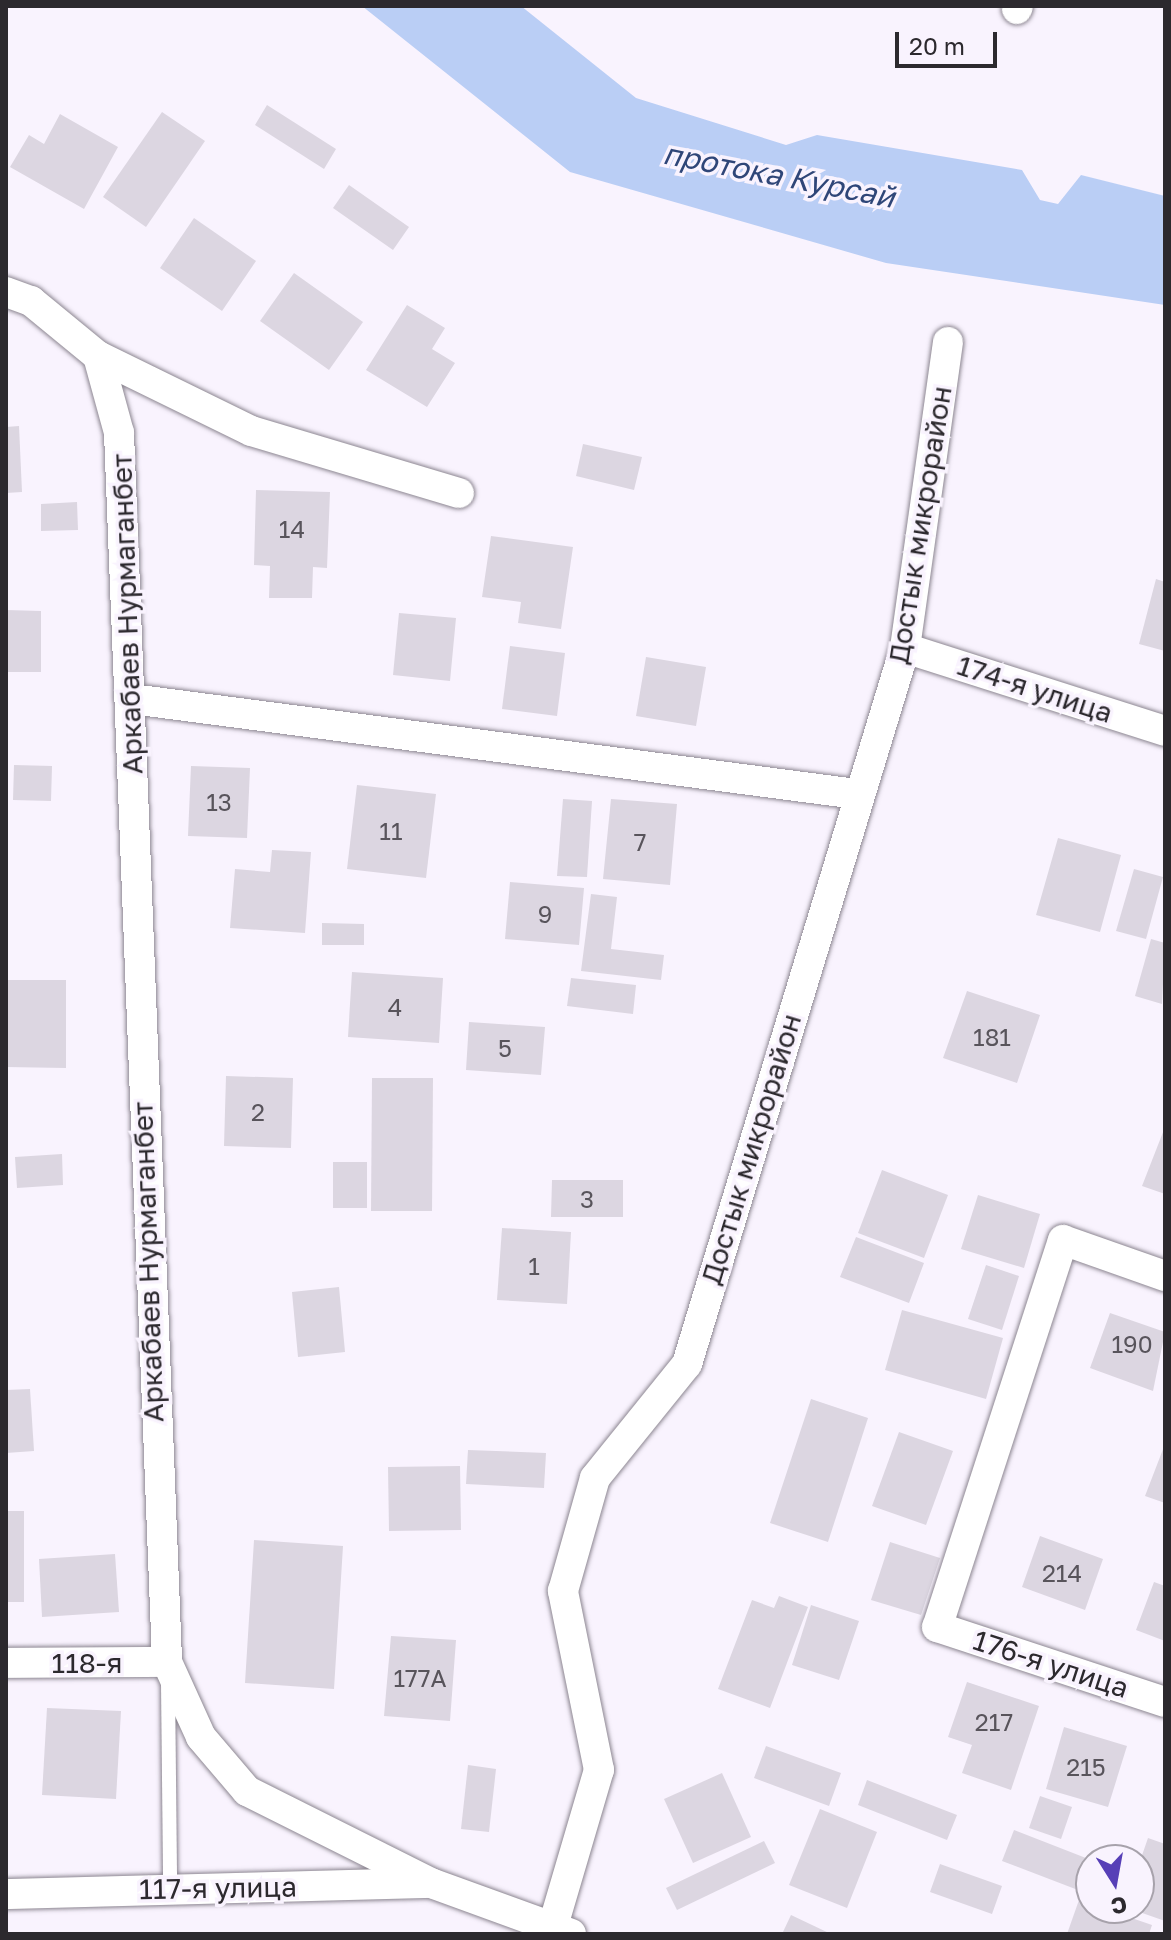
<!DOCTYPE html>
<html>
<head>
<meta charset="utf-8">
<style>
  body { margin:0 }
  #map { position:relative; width:1171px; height:1940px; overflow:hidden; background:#f9f3fe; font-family:"Golos Text",sans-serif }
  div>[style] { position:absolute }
  .water>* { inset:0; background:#bacef5 }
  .building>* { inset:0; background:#dcd6e1 }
  .roads { filter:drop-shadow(0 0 2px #8c8691) drop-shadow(0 0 2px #8c8691) }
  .lane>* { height:14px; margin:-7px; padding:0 7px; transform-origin:7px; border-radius:7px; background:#fff }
  .street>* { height:30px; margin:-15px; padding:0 15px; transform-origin:15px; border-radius:15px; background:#fff }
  span { translate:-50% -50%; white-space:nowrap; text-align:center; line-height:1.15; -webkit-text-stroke:7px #f9f3fe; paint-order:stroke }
  .number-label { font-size:24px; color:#58545b }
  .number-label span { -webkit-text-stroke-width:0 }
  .street-label { font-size:28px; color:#2c292e }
  .water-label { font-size:30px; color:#2f4678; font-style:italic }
  .frame { position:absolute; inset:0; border:8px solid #2c292e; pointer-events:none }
  .north { position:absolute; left:1075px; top:1844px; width:80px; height:80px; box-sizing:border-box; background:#f9f3fe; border:2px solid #a7a2ab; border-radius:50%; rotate:169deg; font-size:22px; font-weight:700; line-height:32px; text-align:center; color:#2c292e }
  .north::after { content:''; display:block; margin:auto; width:28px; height:36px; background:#573fb7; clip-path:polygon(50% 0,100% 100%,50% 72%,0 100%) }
  .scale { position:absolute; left:895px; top:32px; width:102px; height:36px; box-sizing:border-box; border:4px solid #2c292e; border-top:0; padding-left:10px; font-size:24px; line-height:28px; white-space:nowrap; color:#2c292e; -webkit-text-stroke:6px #f9f3fe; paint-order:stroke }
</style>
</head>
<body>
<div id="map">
  <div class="water">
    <div style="clip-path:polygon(362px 6px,521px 6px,636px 98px,786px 145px,817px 135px,1022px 170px,1040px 200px,1058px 204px,1081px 175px,1165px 196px,1165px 305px,886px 263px,570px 172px)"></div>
  </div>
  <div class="building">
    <div style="clip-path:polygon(267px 105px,336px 149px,324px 169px,255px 125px)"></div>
    <div style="clip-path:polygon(162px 112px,205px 141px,146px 227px,103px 197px)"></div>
    <div style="clip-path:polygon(60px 114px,118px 147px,84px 209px,10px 167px,29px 135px,44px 144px)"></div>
    <div style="clip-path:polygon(349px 185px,409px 227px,393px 250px,333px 208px)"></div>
    <div style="clip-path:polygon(194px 218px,256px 261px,222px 311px,160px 268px)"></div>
    <div style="clip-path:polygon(294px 273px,363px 322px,329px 370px,260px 321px)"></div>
    <div style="clip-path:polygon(407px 305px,445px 328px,432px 349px,455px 363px,427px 407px,366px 370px)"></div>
    <div style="clip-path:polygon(19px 426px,22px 492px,6px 493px,6px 427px)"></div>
    <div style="clip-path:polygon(583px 444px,642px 457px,634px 490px,576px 476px)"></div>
    <div style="clip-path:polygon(256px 490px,330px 492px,327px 568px,313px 567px,312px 598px,269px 598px,270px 566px,254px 565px)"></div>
    <div style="clip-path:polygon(77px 502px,78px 530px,41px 531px,41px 504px)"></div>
    <div style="clip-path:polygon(491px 536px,573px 547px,561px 629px,518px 623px,521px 602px,482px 597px)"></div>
    <div style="clip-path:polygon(1156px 579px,1165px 582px,1165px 651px,1139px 644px)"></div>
    <div style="clip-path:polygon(6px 610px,41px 611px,41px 672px,6px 672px)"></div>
    <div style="clip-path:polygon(399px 613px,456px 618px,450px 681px,393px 675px)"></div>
    <div style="clip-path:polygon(510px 646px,565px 653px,557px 716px,502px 709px)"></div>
    <div style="clip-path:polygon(646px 657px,706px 667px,696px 726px,636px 716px)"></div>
    <div style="clip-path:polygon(14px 765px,52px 766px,51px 801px,13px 800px)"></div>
    <div style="clip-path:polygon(191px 766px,250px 768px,247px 838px,188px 836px)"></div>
    <div style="clip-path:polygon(357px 785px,436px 794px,426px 878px,347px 869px)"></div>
    <div style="clip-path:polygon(563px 799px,592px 801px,587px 877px,557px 876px)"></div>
    <div style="clip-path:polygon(611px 799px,677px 804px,670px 885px,603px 879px)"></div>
    <div style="clip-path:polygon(1058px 838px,1121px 855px,1100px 932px,1036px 915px)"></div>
    <div style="clip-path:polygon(272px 850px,311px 852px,305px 933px,230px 928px,235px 869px,270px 872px)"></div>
    <div style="clip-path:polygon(1134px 869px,1163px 877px,1146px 939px,1116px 931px)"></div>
    <div style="clip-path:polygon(510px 882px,584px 888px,579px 945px,505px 939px)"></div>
    <div style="clip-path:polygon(591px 894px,617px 897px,611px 949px,664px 955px,661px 980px,581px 971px)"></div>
    <div style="clip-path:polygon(322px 923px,364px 924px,364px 945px,322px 945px)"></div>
    <div style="clip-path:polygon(1151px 939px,1165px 943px,1162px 1004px,1135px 996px)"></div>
    <div style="clip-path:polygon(352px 972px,443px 978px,439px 1043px,348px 1037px)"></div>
    <div style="clip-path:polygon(571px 978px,636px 985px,633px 1014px,567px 1006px)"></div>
    <div style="clip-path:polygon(6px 980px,66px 980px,66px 1068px,6px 1067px)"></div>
    <div style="clip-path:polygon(967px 991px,1040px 1015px,1017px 1083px,943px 1058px)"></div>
    <div style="clip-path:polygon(469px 1022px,545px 1027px,541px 1075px,466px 1070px)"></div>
    <div style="clip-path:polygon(226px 1076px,293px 1078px,291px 1148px,224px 1146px)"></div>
    <div style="clip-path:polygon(372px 1078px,433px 1078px,432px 1211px,371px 1211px)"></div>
    <div style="clip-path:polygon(1165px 1127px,1165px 1194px,1142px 1186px)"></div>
    <div style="clip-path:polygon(62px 1154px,63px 1185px,17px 1188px,15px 1157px)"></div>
    <div style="clip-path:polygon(333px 1162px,367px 1162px,367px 1208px,333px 1208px)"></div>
    <div style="clip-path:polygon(882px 1170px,948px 1195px,924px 1258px,858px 1233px)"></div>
    <div style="clip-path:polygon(552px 1180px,623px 1180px,623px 1217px,551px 1217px)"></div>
    <div style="clip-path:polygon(978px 1195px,1040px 1214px,1024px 1268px,961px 1249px)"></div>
    <div style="clip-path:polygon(502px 1228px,571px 1232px,567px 1304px,497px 1300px)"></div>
    <div style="clip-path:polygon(856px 1237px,924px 1263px,909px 1303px,840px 1277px)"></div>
    <div style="clip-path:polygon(986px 1265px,1019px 1276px,1002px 1330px,968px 1319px)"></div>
    <div style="clip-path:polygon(339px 1287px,345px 1352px,298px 1357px,292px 1292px)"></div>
    <div style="clip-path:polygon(902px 1310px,1003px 1338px,986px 1399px,885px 1370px)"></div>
    <div style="clip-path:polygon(1110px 1313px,1165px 1332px,1153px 1391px,1090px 1368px)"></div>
    <div style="clip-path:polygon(30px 1389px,34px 1451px,6px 1453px,6px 1390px)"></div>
    <div style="clip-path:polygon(811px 1399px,868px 1418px,828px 1542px,770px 1523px)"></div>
    <div style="clip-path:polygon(899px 1432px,953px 1451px,926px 1525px,872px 1506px)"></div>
    <div style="clip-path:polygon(1165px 1444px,1165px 1503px,1145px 1496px)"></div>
    <div style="clip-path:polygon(468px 1450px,546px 1453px,544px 1488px,466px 1484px)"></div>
    <div style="clip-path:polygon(460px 1466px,461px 1530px,389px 1531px,388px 1467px)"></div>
    <div style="clip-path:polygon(6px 1511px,24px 1511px,24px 1602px,6px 1602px)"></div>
    <div style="clip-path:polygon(1040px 1536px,1103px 1559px,1085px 1610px,1022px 1587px)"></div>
    <div style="clip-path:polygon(254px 1540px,343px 1546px,334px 1689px,245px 1683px)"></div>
    <div style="clip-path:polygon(890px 1542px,940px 1558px,921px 1615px,871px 1600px)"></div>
    <div style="clip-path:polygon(115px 1554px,119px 1612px,42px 1617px,39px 1559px)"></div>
    <div style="clip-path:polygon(1154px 1582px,1165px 1586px,1165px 1641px,1136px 1630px)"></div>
    <div style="clip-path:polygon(779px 1596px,808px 1607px,770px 1708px,718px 1689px,752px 1600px,774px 1608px)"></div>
    <div style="clip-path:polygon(811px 1605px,859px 1621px,839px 1680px,792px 1665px)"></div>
    <div style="clip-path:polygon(391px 1636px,456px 1640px,450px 1721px,384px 1716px)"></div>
    <div style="clip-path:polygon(967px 1682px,1039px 1706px,1011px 1790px,962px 1773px,972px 1745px,948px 1737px)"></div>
    <div style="clip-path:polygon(47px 1708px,121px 1711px,116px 1799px,42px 1795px)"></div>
    <div style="clip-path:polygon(1064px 1727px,1127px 1746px,1108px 1807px,1046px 1789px)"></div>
    <div style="clip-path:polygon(766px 1746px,841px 1773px,829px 1806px,754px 1778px)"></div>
    <div style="clip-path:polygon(468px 1765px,496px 1769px,489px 1832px,461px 1829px)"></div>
    <div style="clip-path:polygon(722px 1773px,751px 1837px,693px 1863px,664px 1799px)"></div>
    <div style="clip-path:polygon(867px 1780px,957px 1815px,947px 1840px,858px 1805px)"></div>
    <div style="clip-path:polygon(1040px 1796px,1072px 1807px,1061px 1839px,1029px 1828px)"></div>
    <div style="clip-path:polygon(820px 1809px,877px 1832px,847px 1908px,789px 1885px)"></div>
    <div style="clip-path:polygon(1014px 1830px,1091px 1860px,1091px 1895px,1002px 1861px)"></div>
    <div style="clip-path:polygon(1148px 1838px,1165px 1844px,1165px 1921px,1128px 1908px,1139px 1908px,1139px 1864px)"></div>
    <div style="clip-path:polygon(764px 1841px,775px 1863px,677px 1910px,666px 1888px)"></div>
    <div style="clip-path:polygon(940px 1864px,1002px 1886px,992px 1914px,930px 1892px)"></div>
    <div style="clip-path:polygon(1079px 1900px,1152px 1925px,1149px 1934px,1067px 1934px)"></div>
    <div style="clip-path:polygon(791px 1915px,831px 1934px,782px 1934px)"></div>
  </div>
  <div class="roads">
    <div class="lane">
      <div style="left:168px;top:1683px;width:206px;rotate:89.4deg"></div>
    </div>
    <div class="street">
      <div style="left:1017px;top:9px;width:3px;rotate:-72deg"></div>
      <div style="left:6px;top:292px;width:27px;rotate:20deg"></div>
      <div style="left:31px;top:301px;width:87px;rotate:39.4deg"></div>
      <div style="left:98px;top:356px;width:170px;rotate:26.1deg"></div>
      <div style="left:251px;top:431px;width:217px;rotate:16.6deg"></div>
      <div style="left:98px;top:356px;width:80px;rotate:74.7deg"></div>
      <div style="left:119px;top:433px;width:1230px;rotate:87.76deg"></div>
      <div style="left:167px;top:1662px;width:82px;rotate:65.6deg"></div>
      <div style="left:201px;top:1737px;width:71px;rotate:49.6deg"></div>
      <div style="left:247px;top:1791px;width:206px;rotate:26.6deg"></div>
      <div style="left:431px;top:1883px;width:149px;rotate:20deg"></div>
      <div style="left:905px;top:648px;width:273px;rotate:17.7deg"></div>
      <div style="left:132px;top:699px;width:731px;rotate:7.47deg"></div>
      <div style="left:1165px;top:1276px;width:108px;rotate:-160.6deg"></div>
      <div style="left:1063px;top:1240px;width:407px;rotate:108deg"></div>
      <div style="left:937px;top:1627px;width:240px;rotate:18.2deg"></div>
      <div style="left:6px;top:1663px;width:161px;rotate:-0.4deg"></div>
      <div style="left:6px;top:1894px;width:422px;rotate:-1.5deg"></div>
      <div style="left:553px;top:1926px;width:163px;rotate:-73.6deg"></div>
      <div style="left:599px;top:1770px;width:183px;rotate:-101.4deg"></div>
      <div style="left:563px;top:1591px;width:117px;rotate:-74.2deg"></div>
      <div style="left:595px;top:1478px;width:146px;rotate:-51.1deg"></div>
      <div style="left:687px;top:1364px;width:748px;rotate:-73.07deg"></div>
      <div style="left:905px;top:648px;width:309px;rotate:-82deg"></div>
    </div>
  </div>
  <div class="number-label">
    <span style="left:292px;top:529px">14</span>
    <span style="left:219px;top:802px">13</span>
    <span style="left:391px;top:831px">11</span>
    <span style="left:640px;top:842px">7</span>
    <span style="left:545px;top:914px">9</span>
    <span style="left:395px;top:1007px">4</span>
    <span style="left:992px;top:1037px">181</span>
    <span style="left:505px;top:1048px">5</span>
    <span style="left:258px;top:1112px">2</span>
    <span style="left:587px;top:1199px">3</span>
    <span style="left:534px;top:1266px">1</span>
    <span style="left:1132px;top:1344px">190</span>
    <span style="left:1062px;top:1573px">214</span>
    <span style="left:420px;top:1678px">177А</span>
    <span style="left:994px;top:1722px">217</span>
    <span style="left:1086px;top:1767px">215</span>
  </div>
  <div class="street-label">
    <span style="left:920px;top:525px;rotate:-81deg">Достык микрорайон</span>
    <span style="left:127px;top:614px;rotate:-92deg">Аркабаев Нурмаганбет</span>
    <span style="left:1035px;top:689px;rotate:18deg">174-я улица</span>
    <span style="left:751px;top:1149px;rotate:-73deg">Достык микрорайон</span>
    <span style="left:148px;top:1262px;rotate:-92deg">Аркабаев Нурмаганбет</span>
    <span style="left:87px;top:1663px">118-я</span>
    <span style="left:1051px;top:1664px;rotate:18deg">176-я улица</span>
    <span style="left:218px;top:1888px;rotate:-1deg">117-я улица</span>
  </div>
  <div class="water-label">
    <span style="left:779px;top:175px;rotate:11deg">протока Курсай</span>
  </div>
  <div class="frame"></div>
  <div class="north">С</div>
  <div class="scale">20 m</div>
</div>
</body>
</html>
